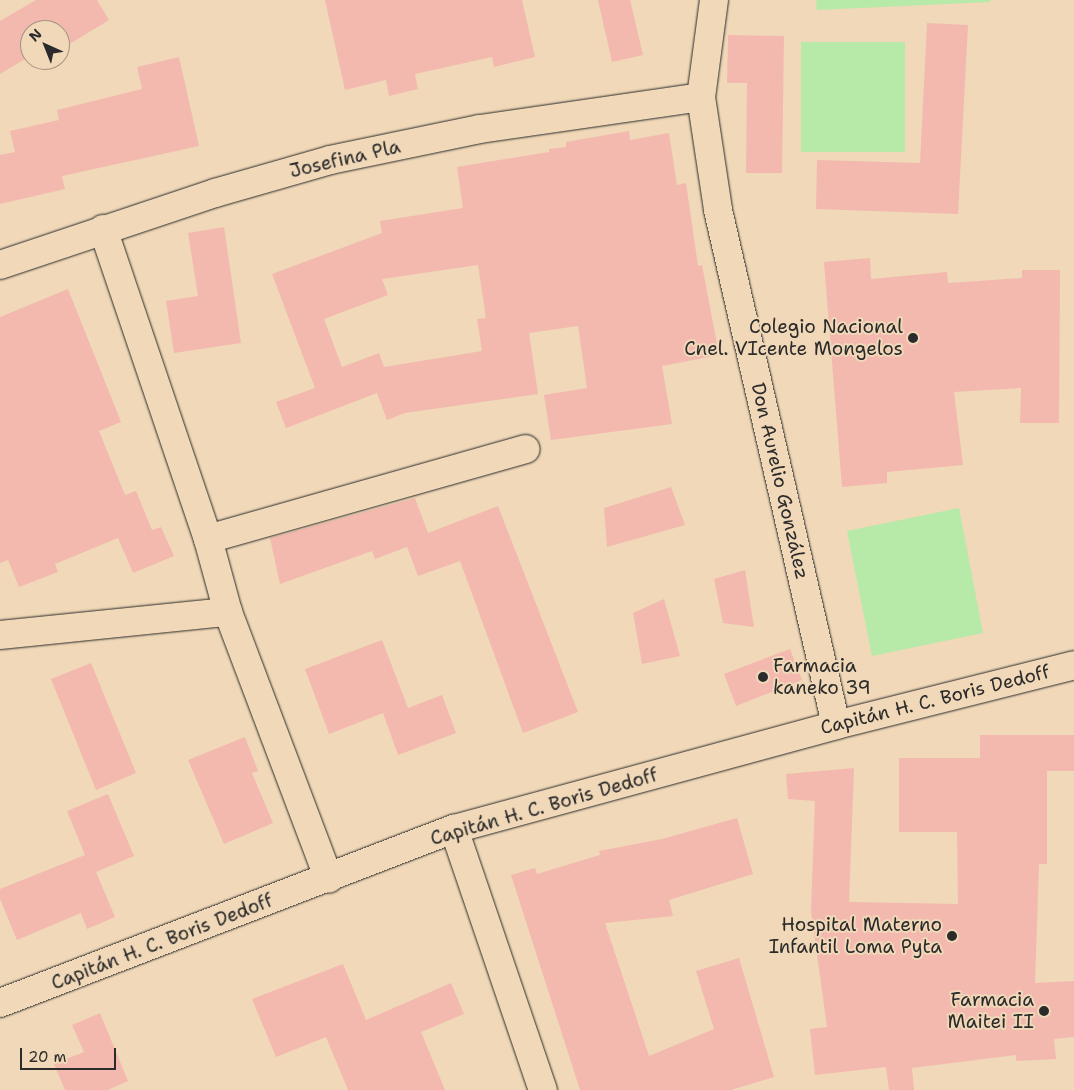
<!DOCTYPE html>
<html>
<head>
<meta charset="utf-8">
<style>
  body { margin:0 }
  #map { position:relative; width:1074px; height:1090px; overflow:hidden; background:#f0d8b8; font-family:"Shantell Sans",sans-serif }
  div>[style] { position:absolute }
  .green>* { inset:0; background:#b7e9a9 }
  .building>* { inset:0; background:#f3b9af }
  .roads { filter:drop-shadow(0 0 1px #2b2b2b) drop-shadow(0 0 1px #2b2b2b) }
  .street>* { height:28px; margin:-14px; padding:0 14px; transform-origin:14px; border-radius:14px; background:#f0d8b8 }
  .dots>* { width:14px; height:14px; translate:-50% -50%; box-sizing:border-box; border:2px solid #f0d8b8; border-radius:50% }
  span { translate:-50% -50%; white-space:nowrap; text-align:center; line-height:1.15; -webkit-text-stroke:4px #f0d8b8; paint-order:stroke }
  .street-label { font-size:19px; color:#2b2b2b }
  .poi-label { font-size:19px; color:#2b2b2b }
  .right { translate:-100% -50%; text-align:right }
  .left { translate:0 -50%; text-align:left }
  .north { position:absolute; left:20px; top:20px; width:50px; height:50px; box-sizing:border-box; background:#f0d8b8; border:1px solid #a19380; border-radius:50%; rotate:316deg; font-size:14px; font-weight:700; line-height:20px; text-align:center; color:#2b2b2b }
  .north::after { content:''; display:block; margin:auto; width:18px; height:22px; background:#2b2b2b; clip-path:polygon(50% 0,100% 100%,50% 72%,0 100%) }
  .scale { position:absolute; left:20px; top:1048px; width:96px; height:22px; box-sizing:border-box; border:2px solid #2b2b2b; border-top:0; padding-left:6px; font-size:15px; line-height:18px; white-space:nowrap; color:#2b2b2b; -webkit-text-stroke:4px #f0d8b8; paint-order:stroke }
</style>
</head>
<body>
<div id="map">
  <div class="green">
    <div style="clip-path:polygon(816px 0,990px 0,990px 2px,817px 10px)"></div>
    <div style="clip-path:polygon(801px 42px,905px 42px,905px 152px,801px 152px)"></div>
    <div style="clip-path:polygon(959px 508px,983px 633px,872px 656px,847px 531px)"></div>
  </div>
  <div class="building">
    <div style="clip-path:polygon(36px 0,97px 0,109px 20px,63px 48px,60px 30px,30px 30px,30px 56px,0 74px,0 21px)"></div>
    <div style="clip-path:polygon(325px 0,522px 0,535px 57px,494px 67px,492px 57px,415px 74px,418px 89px,389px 96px,386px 80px,345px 90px)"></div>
    <div style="clip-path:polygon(598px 0,630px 0,643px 55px,612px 62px)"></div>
    <div style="clip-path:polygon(927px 23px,968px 25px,958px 214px,816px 209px,817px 160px,920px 163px)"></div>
    <div style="clip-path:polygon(728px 35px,784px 36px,782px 173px,746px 173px,747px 83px,727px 83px)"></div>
    <div style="clip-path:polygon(179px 57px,199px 146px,62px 176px,65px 189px,0 204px,0 155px,15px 152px,10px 131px,59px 120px,57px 110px,142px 89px,137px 67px)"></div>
    <div style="clip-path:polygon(evenodd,629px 131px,630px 140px,669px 133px,677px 185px,686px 183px,698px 266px,702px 265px,719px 355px,662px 366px,672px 424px,551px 440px,544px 395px,587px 388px,578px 326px,529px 333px,538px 394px,405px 413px,387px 420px,377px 393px,286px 428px,276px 402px,315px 388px,272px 274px,382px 233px,380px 221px,463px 208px,457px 167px,549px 152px,549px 149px,566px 147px,566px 142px,629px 131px,478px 265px,486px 318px,477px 319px,482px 351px,384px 367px,379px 353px,342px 367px,324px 319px,388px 295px,382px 279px,478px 265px)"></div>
    <div style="clip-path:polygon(224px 227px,241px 343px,174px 353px,166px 301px,198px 296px,188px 233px)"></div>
    <div style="clip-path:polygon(870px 258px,871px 279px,947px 272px,948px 283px,1022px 278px,1022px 270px,1060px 270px,1059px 423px,1020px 423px,1021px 388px,954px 392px,963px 465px,887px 472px,887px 483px,842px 487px,824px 262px)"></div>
    <div style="clip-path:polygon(68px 289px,121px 422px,99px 431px,125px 495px,136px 491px,152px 530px,161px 527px,174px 556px,133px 573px,118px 538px,55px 564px,58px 572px,19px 587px,8px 560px,0 563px,0 317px)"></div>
    <div style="clip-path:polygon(671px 487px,685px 525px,607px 547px,604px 508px)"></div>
    <div style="clip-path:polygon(415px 498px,428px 533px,498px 506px,578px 712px,523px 733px,460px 561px,418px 576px,407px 547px,375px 559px,372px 551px,280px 584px,270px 538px)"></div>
    <div style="clip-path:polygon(745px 570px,754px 627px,723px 623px,714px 579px)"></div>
    <div style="clip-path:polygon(664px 599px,680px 656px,642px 664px,633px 613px)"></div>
    <div style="clip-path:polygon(382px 640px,408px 708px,442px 695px,456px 733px,398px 755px,383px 713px,329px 734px,305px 669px)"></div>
    <div style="clip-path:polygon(790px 649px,802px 680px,736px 706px,724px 674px)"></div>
    <div style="clip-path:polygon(91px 663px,136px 773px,96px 790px,51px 679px)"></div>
    <div style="clip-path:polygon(980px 735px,1074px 735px,1074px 771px,1047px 771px,1047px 864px,1039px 864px,1035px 983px,1074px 981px,1074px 1037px,1054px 1039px,1056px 1059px,1016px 1061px,1016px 1055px,912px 1068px,914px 1090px,889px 1090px,886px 1067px,815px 1075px,810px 1029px,827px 1027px,811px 911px,815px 801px,788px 799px,786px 774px,854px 768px,849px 902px,958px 904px,957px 832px,899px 832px,899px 758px,980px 758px)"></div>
    <div style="clip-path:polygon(245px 737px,258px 771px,252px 773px,273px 823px,224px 844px,188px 760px)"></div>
    <div style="clip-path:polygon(108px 794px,134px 856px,96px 872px,115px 917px,87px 929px,81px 913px,17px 940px,0 899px,0 889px,85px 855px,67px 811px)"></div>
    <div style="clip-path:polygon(737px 818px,753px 874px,669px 900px,673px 916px,605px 923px,649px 1056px,714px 1029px,696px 971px,739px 958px,774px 1077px,731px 1090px,580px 1090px,511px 875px,535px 868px,537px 874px,600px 855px,599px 851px,662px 839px)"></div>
    <div style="clip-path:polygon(343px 964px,366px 1020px,451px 983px,464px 1014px,421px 1032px,445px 1090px,348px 1090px,326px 1037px,276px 1057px,252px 999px)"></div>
    <div style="clip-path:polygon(100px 1013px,128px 1081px,108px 1090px,65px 1090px,54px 1064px,84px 1052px,72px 1025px)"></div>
  </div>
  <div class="roads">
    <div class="street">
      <div style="left:714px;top:0;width:98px;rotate:97.6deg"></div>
      <div style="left:701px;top:97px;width:114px;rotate:81.4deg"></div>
      <div style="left:718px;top:210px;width:528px;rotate:77.09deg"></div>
      <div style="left:103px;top:229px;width:327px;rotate:71.3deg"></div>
      <div style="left:208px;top:539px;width:76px;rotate:74.7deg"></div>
      <div style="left:228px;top:612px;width:285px;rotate:69.3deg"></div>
      <div style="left:0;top:265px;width:227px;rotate:-18.5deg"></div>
      <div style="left:215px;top:193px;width:120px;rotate:-16deg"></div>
      <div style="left:330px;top:160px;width:153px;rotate:-11.7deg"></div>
      <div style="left:480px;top:129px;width:223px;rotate:-8.2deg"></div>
      <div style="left:208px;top:539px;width:330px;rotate:-15.8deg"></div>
      <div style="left:0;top:635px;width:229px;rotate:-5.8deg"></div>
      <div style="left:454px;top:829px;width:276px;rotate:71.2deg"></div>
      <div style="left:0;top:1003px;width:486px;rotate:-21deg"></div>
      <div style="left:454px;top:829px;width:396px;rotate:-15.2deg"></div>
      <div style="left:836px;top:725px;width:245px;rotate:-14.1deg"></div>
    </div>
  </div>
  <div class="dots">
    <div style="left:913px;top:338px;background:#2b2b2b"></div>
    <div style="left:763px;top:677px;background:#2b2b2b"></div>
    <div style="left:952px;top:936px;background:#2b2b2b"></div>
    <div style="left:1044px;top:1011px;background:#2b2b2b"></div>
  </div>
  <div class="street-label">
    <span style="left:345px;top:159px;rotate:-13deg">Josefina Pla</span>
    <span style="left:780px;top:481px;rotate:77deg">Don Aurelio González</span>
    <span style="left:935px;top:700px;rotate:-14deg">Capitán H. C. Boris Dedoff</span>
    <span style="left:544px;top:807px;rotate:-16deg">Capitán H. C. Boris Dedoff</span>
    <span style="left:162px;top:942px;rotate:-21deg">Capitán H. C. Boris Dedoff</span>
  </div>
  <div class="poi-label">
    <span class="right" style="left:903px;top:338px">Colegio Nacional<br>Cnel. VIcente Mongelos</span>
    <span class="left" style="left:773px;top:677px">Farmacia<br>kaneko 39</span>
    <span class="right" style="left:942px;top:936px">Hospital Materno<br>Infantil Loma Pyta</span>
    <span class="right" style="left:1034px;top:1011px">Farmacia<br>Maitei II</span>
  </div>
  <div class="north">N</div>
  <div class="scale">20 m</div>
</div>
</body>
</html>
